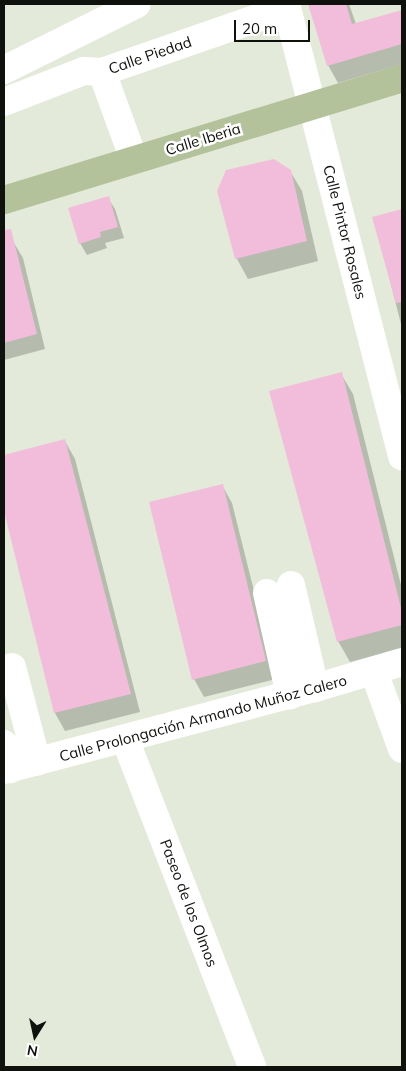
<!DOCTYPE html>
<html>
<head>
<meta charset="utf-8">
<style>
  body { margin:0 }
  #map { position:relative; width:406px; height:1071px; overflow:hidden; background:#e3ead9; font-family:Mulish,sans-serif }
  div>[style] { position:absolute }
  .shadow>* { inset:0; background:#0003 }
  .building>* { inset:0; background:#f2bddb }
  .minor>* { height:28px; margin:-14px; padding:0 14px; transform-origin:14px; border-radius:14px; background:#fff }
  .major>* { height:28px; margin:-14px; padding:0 14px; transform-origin:14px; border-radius:14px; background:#b3c29a }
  span { translate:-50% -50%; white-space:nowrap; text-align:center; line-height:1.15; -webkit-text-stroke:5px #fff; paint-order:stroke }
  .street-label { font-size:15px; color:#0f110c }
  .frame { position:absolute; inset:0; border:5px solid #0f110c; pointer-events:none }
  .north { position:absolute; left:10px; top:1011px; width:50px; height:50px; -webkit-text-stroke:4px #fff; paint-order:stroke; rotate:190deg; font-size:14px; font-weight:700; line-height:20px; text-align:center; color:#0f110c }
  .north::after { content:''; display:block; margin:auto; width:18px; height:22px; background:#0f110c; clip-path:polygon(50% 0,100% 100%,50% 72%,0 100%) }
  .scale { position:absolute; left:234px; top:20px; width:76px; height:22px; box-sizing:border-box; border:2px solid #0f110c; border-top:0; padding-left:6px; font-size:15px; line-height:18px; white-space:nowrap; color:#0f110c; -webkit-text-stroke:4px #fff; paint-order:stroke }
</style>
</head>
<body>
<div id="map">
  <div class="shadow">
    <div style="clip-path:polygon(310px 4px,349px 4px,356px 24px,402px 11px,402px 64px,338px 83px,328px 65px)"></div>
    <div style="clip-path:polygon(290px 171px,302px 191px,318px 261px,248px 279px,237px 259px,219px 191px)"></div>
    <div style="clip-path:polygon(108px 198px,115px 209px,124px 238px,105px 243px,107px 248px,87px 255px,80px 243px)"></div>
    <div style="clip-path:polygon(402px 210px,402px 328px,374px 218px)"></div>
    <div style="clip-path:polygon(14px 243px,23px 258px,45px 349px,4px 360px,4px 246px)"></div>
    <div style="clip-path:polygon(341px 374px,353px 394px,402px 589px,402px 648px,350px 662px,338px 641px)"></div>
    <div style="clip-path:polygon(65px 441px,75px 459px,140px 712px,65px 731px,55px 713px,4px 506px,4px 457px)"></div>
    <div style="clip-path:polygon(222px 485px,232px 503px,276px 679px,204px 697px,194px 679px)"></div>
  </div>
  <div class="building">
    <div style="clip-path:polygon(308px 4px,346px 4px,352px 24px,402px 10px,402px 44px,327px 66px)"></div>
    <div style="clip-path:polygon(274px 159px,291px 170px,307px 241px,235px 259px,217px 191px,226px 170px)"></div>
    <div style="clip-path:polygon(109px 196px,118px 227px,100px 232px,101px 237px,79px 244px,68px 208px)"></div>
    <div style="clip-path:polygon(402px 209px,402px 302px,396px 303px,372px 217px)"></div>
    <div style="clip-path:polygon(11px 229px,37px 334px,4px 343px,4px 230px)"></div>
    <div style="clip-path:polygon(342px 372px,402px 612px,402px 625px,337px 642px,269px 391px)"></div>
    <div style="clip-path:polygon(65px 439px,131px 694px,54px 713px,4px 511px,4px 455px)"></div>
    <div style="clip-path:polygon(223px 484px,266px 661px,192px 680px,149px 502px)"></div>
  </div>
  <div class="minor">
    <div style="left:4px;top:70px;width:148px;rotate:-26.4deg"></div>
    <div style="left:4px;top:102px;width:86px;rotate:-21.2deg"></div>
    <div style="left:84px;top:71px;width:18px;rotate:3deg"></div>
    <div style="left:134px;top:160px;width:94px;rotate:-110deg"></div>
    <div style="left:102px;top:72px;width:196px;rotate:-19.1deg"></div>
    <div style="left:287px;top:8px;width:463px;rotate:75.6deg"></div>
    <div style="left:291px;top:585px;width:106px;rotate:76.9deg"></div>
    <div style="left:267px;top:593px;width:105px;rotate:77.3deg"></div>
    <div style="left:12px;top:667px;width:98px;rotate:75.3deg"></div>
    <div style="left:374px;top:672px;width:82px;rotate:70deg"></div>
    <div style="left:125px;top:739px;width:352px;rotate:68.8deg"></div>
    <div style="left:4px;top:744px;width:26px;rotate:77deg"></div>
    <div style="left:4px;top:770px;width:322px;rotate:-14.8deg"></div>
    <div style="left:315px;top:688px;width:91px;rotate:-16.6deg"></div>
  </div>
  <div class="major">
    <div style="left:4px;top:200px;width:416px;rotate:-17deg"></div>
  </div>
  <div class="street-label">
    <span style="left:150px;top:55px;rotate:-19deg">Calle Piedad</span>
    <span style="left:203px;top:139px;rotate:-17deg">Calle Iberia</span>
    <span style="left:345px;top:232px;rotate:76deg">Calle Pintor Rosales</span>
    <span style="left:203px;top:718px;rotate:-15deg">Calle Prolongación Armando Muñoz Calero</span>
    <span style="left:189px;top:903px;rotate:69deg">Paseo de los Olmos</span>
  </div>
  <div class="frame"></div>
  <div class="north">N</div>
  <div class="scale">20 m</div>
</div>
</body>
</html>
